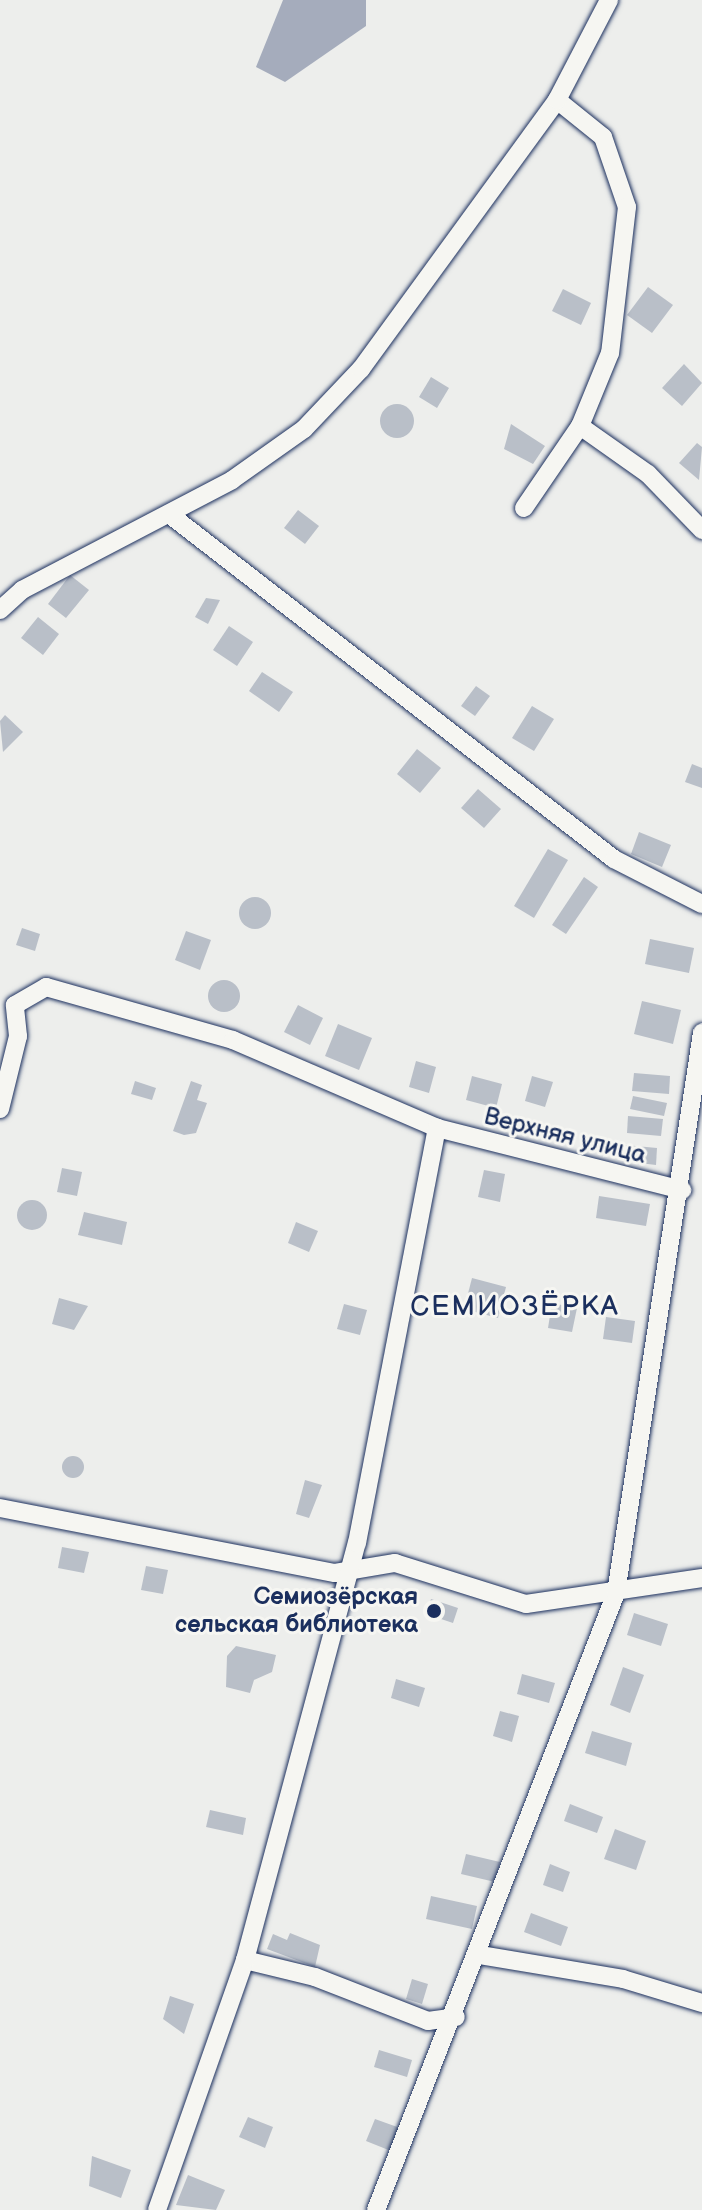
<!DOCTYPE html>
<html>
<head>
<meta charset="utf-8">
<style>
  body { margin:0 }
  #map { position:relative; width:702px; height:2210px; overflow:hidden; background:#edeeec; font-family:"Balsamiq Sans",sans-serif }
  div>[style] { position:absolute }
  .water>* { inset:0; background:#a5acbc }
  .building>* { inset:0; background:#b9bfc8 }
  .round { border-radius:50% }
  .roads { filter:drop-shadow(0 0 2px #1b2f5e) drop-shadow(0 0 2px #1b2f5e) }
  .minor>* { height:18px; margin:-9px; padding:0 9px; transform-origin:9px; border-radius:9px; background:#f6f6f2 }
  .dots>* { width:22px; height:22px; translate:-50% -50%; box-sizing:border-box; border:4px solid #f6f6f2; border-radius:50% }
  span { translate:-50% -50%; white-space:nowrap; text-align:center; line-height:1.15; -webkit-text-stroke:6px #f6f6f2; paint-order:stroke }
  .street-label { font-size:24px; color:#1b2f5e }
  .poi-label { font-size:24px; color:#1b2f5e; font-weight:700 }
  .right { translate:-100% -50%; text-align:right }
  .quarter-label { font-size:28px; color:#1b2f5e; letter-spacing:2px }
</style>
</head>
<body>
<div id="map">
  <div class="water">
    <div style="clip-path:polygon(283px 0,366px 0,366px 26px,285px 82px,256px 67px)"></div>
  </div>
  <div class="building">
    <div style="clip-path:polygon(648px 287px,673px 305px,652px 333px,627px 315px)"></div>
    <div style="clip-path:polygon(563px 289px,591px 303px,581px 325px,552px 311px)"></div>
    <div style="clip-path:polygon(684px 364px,702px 383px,682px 406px,662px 388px)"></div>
    <div style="clip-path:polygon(431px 377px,449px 388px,437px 408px,419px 397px)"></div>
    <div class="round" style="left:380px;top:404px;width:34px;height:34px"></div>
    <div style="clip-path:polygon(511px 424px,545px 446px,533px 464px,504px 449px)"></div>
    <div style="clip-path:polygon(697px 443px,702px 447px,699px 480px,679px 463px)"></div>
    <div style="clip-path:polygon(298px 510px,319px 526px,305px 544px,284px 528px)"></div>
    <div style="clip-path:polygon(70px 575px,89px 590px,66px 618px,48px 604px)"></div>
    <div style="clip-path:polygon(206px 598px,220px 600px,208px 624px,195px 617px)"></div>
    <div style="clip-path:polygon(38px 617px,59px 634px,43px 655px,21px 638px)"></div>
    <div style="clip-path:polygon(229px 626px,253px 642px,237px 666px,213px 650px)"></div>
    <div style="clip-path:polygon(262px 672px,293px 692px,279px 712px,249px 691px)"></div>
    <div style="clip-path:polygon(476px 686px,490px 696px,475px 716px,461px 706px)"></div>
    <div style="clip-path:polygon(532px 706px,554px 719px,534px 751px,512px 738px)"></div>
    <div style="clip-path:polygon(5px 715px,23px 732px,3px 752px,0 721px)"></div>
    <div style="clip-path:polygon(417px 749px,441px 768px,420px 793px,397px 774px)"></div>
    <div style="clip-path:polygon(692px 764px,702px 768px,702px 788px,685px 782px)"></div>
    <div style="clip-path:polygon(478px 789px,501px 809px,484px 828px,461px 808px)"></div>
    <div style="clip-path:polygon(639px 832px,671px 845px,662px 867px,631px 854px)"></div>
    <div style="clip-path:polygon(548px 849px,568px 860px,534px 918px,514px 906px)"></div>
    <div style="clip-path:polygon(584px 877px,598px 887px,566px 934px,552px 925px)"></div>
    <div class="round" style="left:239px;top:897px;width:32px;height:32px"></div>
    <div style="clip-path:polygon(22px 928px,40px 934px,35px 951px,16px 945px)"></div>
    <div style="clip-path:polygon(186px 931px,211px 940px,200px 970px,175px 960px)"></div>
    <div style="clip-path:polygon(650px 939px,694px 948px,689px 973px,645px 964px)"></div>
    <div class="round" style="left:208px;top:980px;width:32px;height:32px"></div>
    <div style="clip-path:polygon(642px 1001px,681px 1010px,673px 1044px,634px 1034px)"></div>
    <div style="clip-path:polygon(298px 1005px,323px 1018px,310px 1045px,284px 1032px)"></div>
    <div style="clip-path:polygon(338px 1024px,372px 1038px,359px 1070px,325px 1056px)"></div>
    <div style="clip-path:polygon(416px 1061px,436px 1067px,429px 1093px,409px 1087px)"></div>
    <div style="clip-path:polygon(634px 1073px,670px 1076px,669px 1094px,632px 1091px)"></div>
    <div style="clip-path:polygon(472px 1076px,502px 1084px,496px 1108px,466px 1100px)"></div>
    <div style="clip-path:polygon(532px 1076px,553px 1082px,545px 1107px,525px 1101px)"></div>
    <div style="clip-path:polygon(135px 1081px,156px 1088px,152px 1100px,131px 1094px)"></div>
    <div style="clip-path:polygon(191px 1081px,202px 1085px,197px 1100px,207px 1103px,196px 1133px,184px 1135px,173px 1131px)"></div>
    <div style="clip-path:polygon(633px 1096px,667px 1103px,664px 1116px,630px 1109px)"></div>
    <div style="clip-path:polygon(628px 1116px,663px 1119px,661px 1136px,627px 1133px)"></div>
    <div style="clip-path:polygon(625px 1145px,657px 1148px,656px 1165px,623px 1161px)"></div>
    <div style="clip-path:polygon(62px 1168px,82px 1172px,77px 1196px,57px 1192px)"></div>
    <div style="clip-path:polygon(484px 1170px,505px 1174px,500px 1202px,478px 1197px)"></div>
    <div style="clip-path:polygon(599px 1196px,650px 1204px,646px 1226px,596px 1218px)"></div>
    <div class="round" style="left:17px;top:1200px;width:30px;height:30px"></div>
    <div style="clip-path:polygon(84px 1212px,127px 1222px,122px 1245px,78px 1235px)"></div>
    <div style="clip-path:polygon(296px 1222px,318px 1231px,309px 1252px,288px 1243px)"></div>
    <div style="clip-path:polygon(472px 1278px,506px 1287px,498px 1318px,464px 1309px)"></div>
    <div style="clip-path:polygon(59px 1298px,88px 1306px,74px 1330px,52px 1324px)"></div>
    <div style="clip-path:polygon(552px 1303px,577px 1308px,572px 1332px,548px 1328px)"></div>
    <div style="clip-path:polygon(344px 1304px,367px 1310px,360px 1335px,337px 1329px)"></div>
    <div style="clip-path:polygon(606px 1317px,635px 1321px,632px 1343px,603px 1339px)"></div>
    <div class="round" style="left:62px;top:1456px;width:22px;height:22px"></div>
    <div style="clip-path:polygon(305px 1480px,322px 1485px,309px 1518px,296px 1514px)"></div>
    <div style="clip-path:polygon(62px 1547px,89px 1552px,84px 1573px,58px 1568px)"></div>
    <div style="clip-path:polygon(146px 1566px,168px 1570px,163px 1594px,141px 1590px)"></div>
    <div style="clip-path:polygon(431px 1599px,458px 1608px,453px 1623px,426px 1614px)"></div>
    <div style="clip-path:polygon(634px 1613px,668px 1624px,661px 1646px,627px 1635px)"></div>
    <div style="clip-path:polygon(236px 1646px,276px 1655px,272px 1672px,254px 1680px,250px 1693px,226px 1687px,227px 1656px)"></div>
    <div style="clip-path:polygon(623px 1667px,644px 1675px,630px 1713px,610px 1705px)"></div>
    <div style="clip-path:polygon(522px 1674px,555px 1683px,549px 1703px,517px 1694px)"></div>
    <div style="clip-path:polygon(396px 1679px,425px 1688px,419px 1707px,391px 1698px)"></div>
    <div style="clip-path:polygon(500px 1711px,519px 1716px,512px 1742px,493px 1736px)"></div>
    <div style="clip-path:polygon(592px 1731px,632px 1743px,626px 1766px,585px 1753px)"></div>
    <div style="clip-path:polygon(570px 1804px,603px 1817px,597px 1833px,564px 1821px)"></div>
    <div style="clip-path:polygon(210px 1810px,246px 1818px,243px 1835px,206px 1827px)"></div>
    <div style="clip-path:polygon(615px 1829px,646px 1841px,636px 1870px,604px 1859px)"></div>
    <div style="clip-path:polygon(466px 1854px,500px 1862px,495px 1882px,461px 1874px)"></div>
    <div style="clip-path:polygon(550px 1864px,570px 1872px,563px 1892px,543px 1885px)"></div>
    <div style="clip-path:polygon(431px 1896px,477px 1906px,472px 1929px,426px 1919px)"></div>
    <div style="clip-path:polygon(531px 1913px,568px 1927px,561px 1946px,524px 1932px)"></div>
    <div style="clip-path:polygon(290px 1933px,320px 1945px,315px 1967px,267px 1949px,273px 1934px,287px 1940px)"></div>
    <div style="clip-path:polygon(412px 1979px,428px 1984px,422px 2004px,406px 1999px)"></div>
    <div style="clip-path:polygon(170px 1996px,194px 2004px,184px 2034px,163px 2019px)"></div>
    <div style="clip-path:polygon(379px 2050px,412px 2060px,407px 2077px,374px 2067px)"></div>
    <div style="clip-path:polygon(248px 2117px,273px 2127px,265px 2148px,239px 2137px)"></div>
    <div style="clip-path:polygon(375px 2119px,400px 2128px,391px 2151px,366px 2141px)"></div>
    <div style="clip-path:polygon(92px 2156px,131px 2170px,121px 2198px,89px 2186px)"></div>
    <div style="clip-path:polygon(188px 2175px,225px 2190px,216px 2210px,176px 2205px)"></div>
  </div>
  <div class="roads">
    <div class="minor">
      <div style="left:557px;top:100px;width:59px;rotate:38.8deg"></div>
      <div style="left:603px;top:137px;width:74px;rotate:71.1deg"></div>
      <div style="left:627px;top:207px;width:147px;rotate:96.6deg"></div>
      <div style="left:610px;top:353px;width:79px;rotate:112.3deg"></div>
      <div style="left:580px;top:426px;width:83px;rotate:35.2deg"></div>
      <div style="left:648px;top:474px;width:78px;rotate:46deg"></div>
      <div style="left:524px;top:508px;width:99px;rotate:-55.7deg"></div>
      <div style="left:169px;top:514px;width:563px;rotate:37.79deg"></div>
      <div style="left:614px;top:859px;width:99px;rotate:27.1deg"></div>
      <div style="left:0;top:610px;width:30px;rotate:-42deg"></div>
      <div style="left:22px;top:590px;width:237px;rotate:-27.6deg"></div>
      <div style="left:232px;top:480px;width:88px;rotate:-35.3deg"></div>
      <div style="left:304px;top:429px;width:83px;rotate:-46.5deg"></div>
      <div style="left:361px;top:369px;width:333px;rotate:-53.9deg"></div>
      <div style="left:557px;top:100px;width:113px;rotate:-62.5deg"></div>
      <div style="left:15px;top:1005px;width:36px;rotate:-30deg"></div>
      <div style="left:46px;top:987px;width:194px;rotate:15.8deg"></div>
      <div style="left:233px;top:1040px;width:222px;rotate:23.3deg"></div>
      <div style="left:437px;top:1128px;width:253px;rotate:14.2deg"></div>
      <div style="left:0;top:1109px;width:75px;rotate:-76.1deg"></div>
      <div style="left:18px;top:1036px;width:31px;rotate:-96deg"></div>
      <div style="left:0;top:1508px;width:341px;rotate:11deg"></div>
      <div style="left:335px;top:1573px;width:61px;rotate:-9.5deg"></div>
      <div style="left:395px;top:1563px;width:137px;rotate:17.4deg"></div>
      <div style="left:526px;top:1604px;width:178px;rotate:-8.4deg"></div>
      <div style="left:480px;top:1955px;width:145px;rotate:9.5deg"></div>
      <div style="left:623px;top:1979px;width:83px;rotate:16.9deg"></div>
      <div style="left:245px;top:1960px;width:72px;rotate:13.7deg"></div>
      <div style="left:315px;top:1977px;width:121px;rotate:21.3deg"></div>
      <div style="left:428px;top:2021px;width:28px;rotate:-8deg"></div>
      <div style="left:157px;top:2210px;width:265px;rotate:-70.6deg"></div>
      <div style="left:245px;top:1960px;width:432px;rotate:-75deg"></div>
      <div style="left:357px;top:1543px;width:423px;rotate:-79.1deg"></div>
      <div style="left:376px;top:2210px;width:662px;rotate:-68.75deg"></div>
      <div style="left:616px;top:1593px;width:567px;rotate:-81.27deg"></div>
    </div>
  </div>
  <div class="dots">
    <div style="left:434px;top:1611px;background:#1b2f5e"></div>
  </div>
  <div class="street-label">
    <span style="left:565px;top:1136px;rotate:14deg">Верхняя улица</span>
  </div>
  <div class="poi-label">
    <span class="right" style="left:418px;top:1611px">Семиозёрская<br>сельская библиотека</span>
  </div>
  <div class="quarter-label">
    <span style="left:515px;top:1307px">СЕМИОЗЁРКА</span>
  </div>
</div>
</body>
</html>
